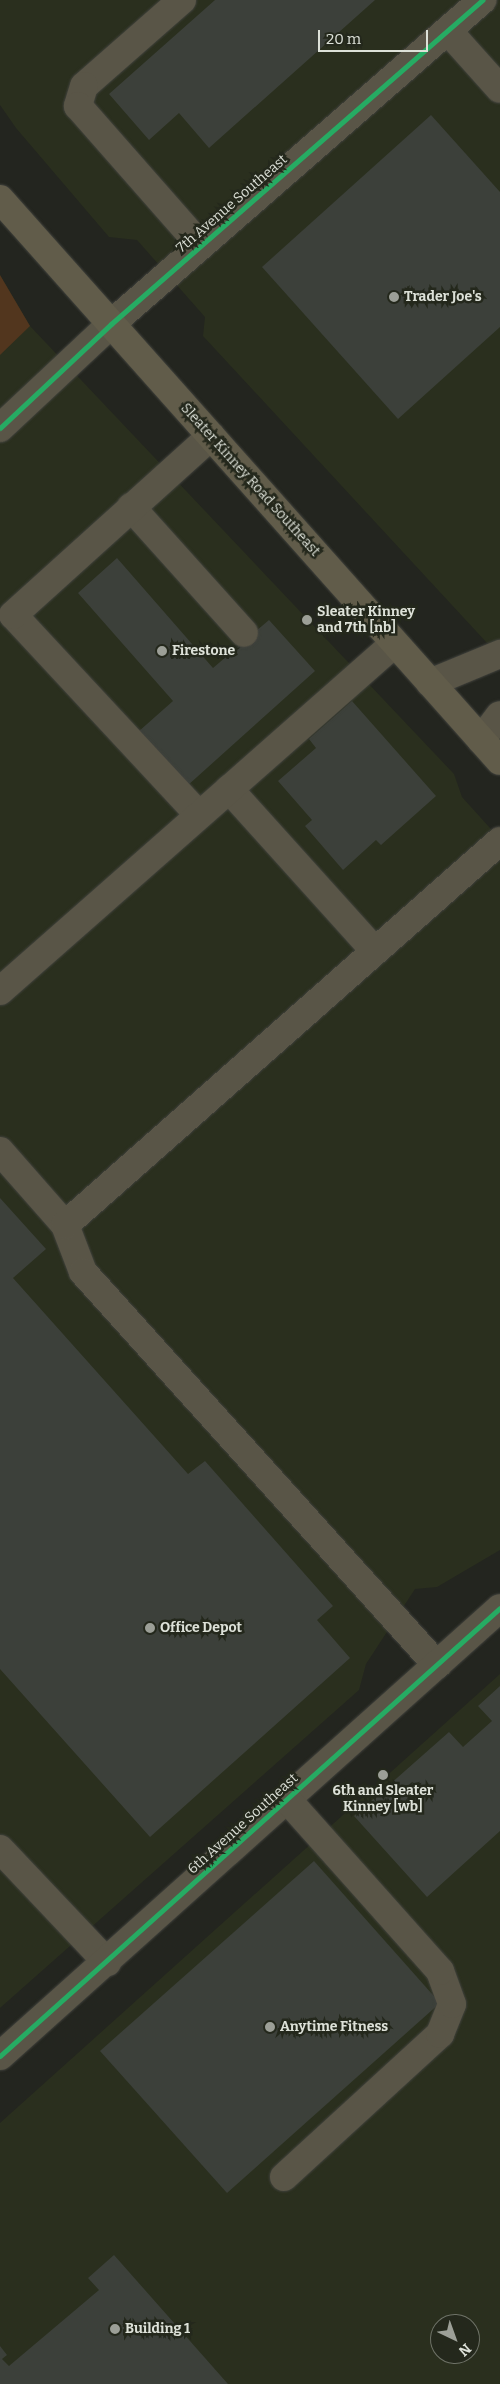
<!DOCTYPE html>
<html>
<head>
<meta charset="utf-8">
<style>
  body { margin:0 }
  #map { position:relative; width:500px; height:2384px; overflow:hidden; background:#23251f; font-family:Bitter,serif }
  div>[style] { position:absolute }
  .built>* { inset:0; background:#2a2f1e }
  .green>* { inset:0; background:#52361e }
  .building>* { inset:0; background:#3c403a }
  .roads { filter:drop-shadow(0 0 1px #41423d) drop-shadow(0 0 1px #41423d) }
  .minor>* { height:28px; margin:-14px; padding:0 14px; transform-origin:14px; border-radius:14px; background:#595547 }
  .major>* { height:28px; margin:-14px; padding:0 14px; transform-origin:14px; border-radius:14px; background:#615c4a }
  .cycleway>* { height:5px; margin:-2.5px; padding:0 2.5px; transform-origin:2.5px; border-radius:2.5px; background:#26ab63 }
  .dots>* { width:14px; height:14px; translate:-50% -50%; box-sizing:border-box; border:2px solid #24281c; border-radius:50% }
  span { translate:-50% -50%; white-space:nowrap; text-align:center; line-height:1.15; -webkit-text-stroke:5px #24281c; paint-order:stroke }
  .street-label { font-size:14px; color:#dde1d8 }
  .poi-label { font-size:14px; color:#dde1d8; font-weight:700 }
  .left { translate:0 -50%; text-align:left }
  .north { position:absolute; left:430px; top:2314px; width:50px; height:50px; box-sizing:border-box; background:#24281c; border:1px solid #6e7267; border-radius:50%; rotate:138deg; font-size:14px; font-weight:700; line-height:20px; text-align:center; color:#dde1d8 }
  .north::after { content:''; display:block; margin:auto; width:18px; height:22px; background:#9c9f97; clip-path:polygon(50% 0,100% 100%,50% 72%,0 100%) }
  .scale { position:absolute; left:318px; top:30px; width:110px; height:22px; box-sizing:border-box; border:2px solid #dde1d8; border-top:0; padding-left:6px; font-size:15px; line-height:18px; white-space:nowrap; color:#dde1d8; -webkit-text-stroke:4px #24281c; paint-order:stroke }
</style>
</head>
<body>
<div id="map">
  <div class="built">
    <div style="clip-path:polygon(0 0,500px 0,500px 657px,203px 336px,205px 317px,137px 240px,109px 237px,16px 128px,0 105px)"></div>
    <div style="clip-path:polygon(0 275px,30px 326px,454px 774px,462px 797px,500px 839px,500px 1550px,437px 1587px,415px 1589px,366px 1664px,359px 1690px,0 2008px)"></div>
    <div style="clip-path:polygon(evenodd,500px 1674px,500px 2384px,0 2384px,0 2123px,500px 1674px,440px 2324px,470px 2324px,470px 2354px,440px 2354px,440px 2324px)"></div>
  </div>
  <div class="green">
    <div style="clip-path:polygon(0 275px,30px 326px,0 355px)"></div>
  </div>
  <div class="building">
    <div style="clip-path:polygon(215px 0,375px 0,209px 148px,179px 113px,149px 140px,109px 94px)"></div>
    <div style="clip-path:polygon(431px 115px,500px 192px,500px 327px,398px 419px,262px 267px)"></div>
    <div style="clip-path:polygon(117px 558px,213px 668px,269px 620px,315px 671px,187px 786px,138px 732px,173px 701px,78px 593px)"></div>
    <div style="clip-path:polygon(352px 701px,436px 796px,381px 845px,376px 840px,343px 870px,305px 826px,312px 820px,278px 781px,316px 748px,309px 739px)"></div>
    <div style="clip-path:polygon(0 1198px,46px 1249px,13px 1278px,188px 1474px,205px 1461px,333px 1606px,317px 1620px,350px 1658px,150px 1837px,0 1669px)"></div>
    <div style="clip-path:polygon(500px 1686px,500px 1831px,427px 1897px,354px 1816px,449px 1732px,463px 1747px,492px 1721px,478px 1706px)"></div>
    <div style="clip-path:polygon(314px 1861px,440px 2003px,227px 2193px,100px 2051px)"></div>
    <div style="clip-path:polygon(114px 2255px,228px 2384px,0 2384px,0 2346px,7px 2355px,2px 2359px,9px 2366px,99px 2290px,88px 2278px)"></div>
  </div>
  <div class="roads">
    <div class="minor">
      <div style="left:182px;top:0;width:130px;rotate:138.7deg"></div>
      <div style="left:84px;top:86px;width:21px;rotate:107deg"></div>
      <div style="left:78px;top:106px;width:186px;rotate:48.7deg"></div>
      <div style="left:449px;top:32px;width:76px;rotate:48.2deg"></div>
      <div style="left:0;top:428px;width:152px;rotate:-43.1deg"></div>
      <div style="left:111px;top:324px;width:493px;rotate:-41.1deg"></div>
      <div style="left:131px;top:507px;width:169px;rotate:48.1deg"></div>
      <div style="left:430px;top:683px;width:76px;rotate:-22.5deg"></div>
      <div style="left:481px;top:740px;width:31px;rotate:-53deg"></div>
      <div style="left:229px;top:789px;width:218px;rotate:48deg"></div>
      <div style="left:199px;top:815px;width:273px;rotate:-132.9deg"></div>
      <div style="left:13px;top:615px;width:267px;rotate:-42.1deg"></div>
      <div style="left:0;top:991px;width:526px;rotate:-41.38deg"></div>
      <div style="left:0;top:1151px;width:98px;rotate:48.7deg"></div>
      <div style="left:65px;top:1225px;width:50px;rotate:69deg"></div>
      <div style="left:83px;top:1272px;width:529px;rotate:47.99deg"></div>
      <div style="left:65px;top:1225px;width:580px;rotate:-41.44deg"></div>
      <div style="left:0;top:1849px;width:156px;rotate:46.6deg"></div>
      <div style="left:0;top:2056px;width:671px;rotate:-41.86deg"></div>
      <div style="left:284px;top:2177px;width:212px;rotate:-42.5deg"></div>
      <div style="left:440px;top:2034px;width:32px;rotate:-68deg"></div>
      <div style="left:452px;top:2004px;width:35px;rotate:-110deg"></div>
      <div style="left:440px;top:1971px;width:230px;rotate:-131.7deg"></div>
    </div>
    <div class="major">
      <div style="left:0;top:199px;width:752px;rotate:48.34deg"></div>
    </div>
  </div>
  <div class="cycleway">
    <div style="left:0;top:428px;width:152px;rotate:-43.1deg"></div>
    <div style="left:111px;top:324px;width:493px;rotate:-41.1deg"></div>
    <div style="left:0;top:2056px;width:671px;rotate:-41.86deg"></div>
  </div>
  <div class="dots">
    <div style="left:394px;top:297px;background:#9c9f97"></div>
    <div style="left:307px;top:620px;background:#9c9f97"></div>
    <div style="left:162px;top:651px;background:#9c9f97"></div>
    <div style="left:150px;top:1628px;background:#9c9f97"></div>
    <div style="left:383px;top:1775px;background:#9c9f97"></div>
    <div style="left:270px;top:2027px;background:#9c9f97"></div>
    <div style="left:115px;top:2329px;background:#9c9f97"></div>
  </div>
  <div class="street-label">
    <span style="left:232px;top:204px;rotate:-41deg">7th Avenue Southeast</span>
    <span style="left:250px;top:480px;rotate:48deg">Sleater Kinney Road Southeast</span>
    <span style="left:243px;top:1824px;rotate:-42deg">6th Avenue Southeast</span>
  </div>
  <div class="poi-label">
    <span class="left" style="left:404px;top:297px">Trader Joe's</span>
    <span class="left" style="left:317px;top:620px">Sleater Kinney<br>and 7th [nb]</span>
    <span class="left" style="left:172px;top:651px">Firestone</span>
    <span class="left" style="left:160px;top:1628px">Office Depot</span>
    <span style="left:383px;top:1799px">6th and Sleater<br>Kinney [wb]</span>
    <span class="left" style="left:280px;top:2027px">Anytime Fitness</span>
    <span class="left" style="left:125px;top:2329px">Building 1</span>
  </div>
  <div class="north">N</div>
  <div class="scale">20 m</div>
</div>
</body>
</html>
